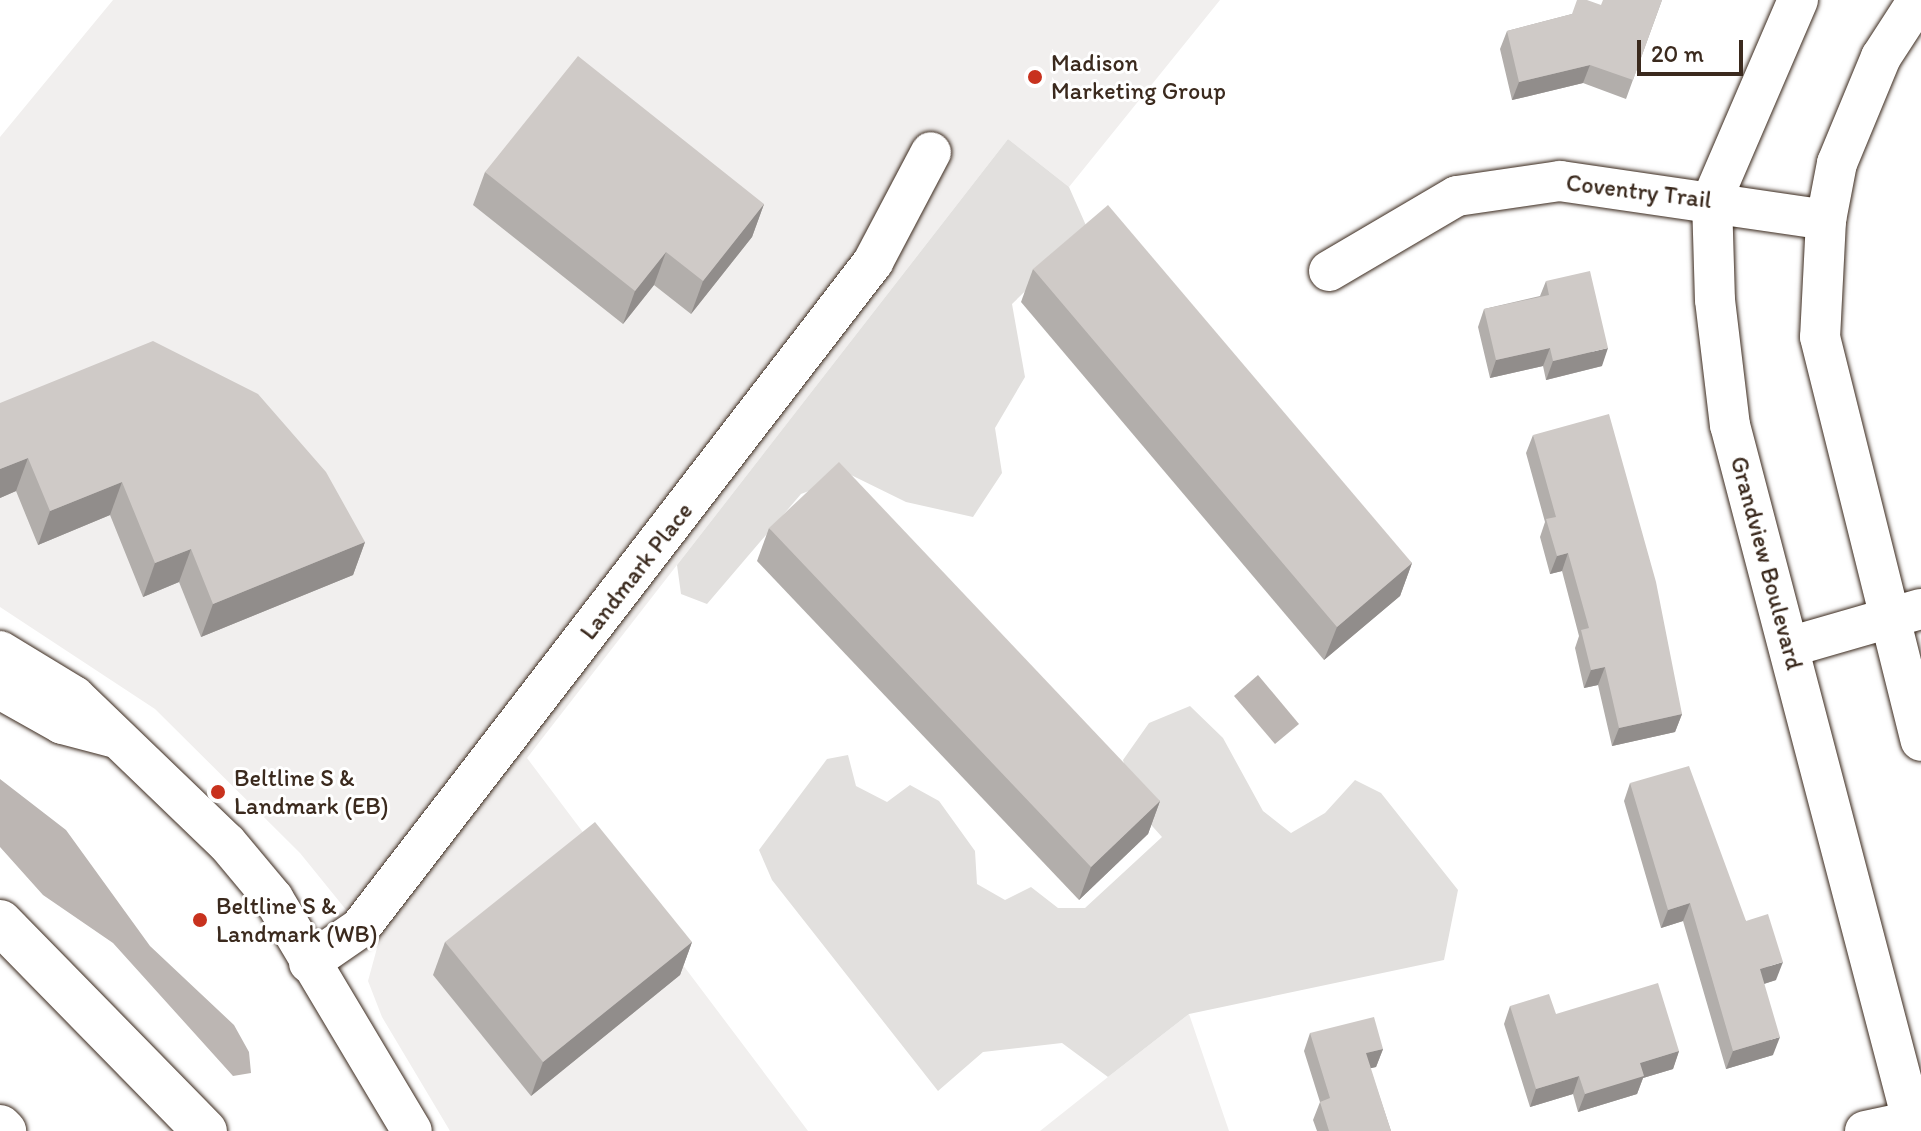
<!DOCTYPE html>
<html>
<head>
<meta charset="utf-8">
<style>
  body { margin:0 }
  #map { position:relative; width:1921px; height:1131px; overflow:hidden; background:#fff; font-family:Itim,sans-serif }
  div>[style] { position:absolute }
  .built>* { inset:0; background:#f1efee }
  .green>* { inset:0; background:#e2e0de }
  .water>* { inset:0; background:#bcb6b3 }
  .roads { filter:drop-shadow(0 0 2px #3b2a1e) drop-shadow(0 0 2px #3b2a1e) }
  .minor>* { height:40px; margin:-20px; padding:0 20px; transform-origin:20px; border-radius:20px; background:#fff }
  .highway>* { height:44px; margin:-22px; padding:0 22px; transform-origin:22px; border-radius:22px; background:#fff }
  .wall>* { inset:0; background:#b2aeab }
  .shaded-wall>* { inset:0; background:#918d8b }
  .building>* { inset:0; background:#cfcac7 }
  .dots>* { width:22px; height:22px; translate:-50% -50%; box-sizing:border-box; border:4px solid #fff; border-radius:50% }
  span { translate:-50% -50%; white-space:nowrap; text-align:center; line-height:1.15; -webkit-text-stroke:6px #fff; paint-order:stroke }
  .poi-label { font-size:24px; color:#3b2a1e }
  .left { translate:0 -50%; text-align:left }
  .street-label { font-size:24px; color:#3b2a1e }
  .scale { position:absolute; left:1637px; top:40px; width:106px; height:36px; box-sizing:border-box; border:4px solid #3b2a1e; border-top:0; padding-left:10px; font-size:24px; line-height:28px; white-space:nowrap; color:#3b2a1e; -webkit-text-stroke:6px #fff; paint-order:stroke }
</style>
</head>
<body>
<div id="map">
  <div class="built">
    <div style="clip-path:polygon(113px 0,1220px 0,1069px 187px,1008px 139px,527px 758px,808px 1131px,450px 1131px,382px 1017px,368px 981px,377px 948px,300px 853px,155px 709px,0 607px,0 137px)"></div>
    <div style="clip-path:polygon(1189px 1014px,1229px 1131px,1040px 1131px,1108px 1077px)"></div>
  </div>
  <div class="green">
    <div style="clip-path:polygon(1008px 139px,1069px 187px,1088px 230px,1012px 304px,1025px 377px,995px 428px,1002px 473px,973px 517px,906px 502px,851px 475px,801px 494px,707px 604px,681px 594px,677px 565px)"></div>
    <div style="clip-path:polygon(1190px 706px,1223px 738px,1263px 811px,1291px 833px,1325px 813px,1355px 780px,1381px 793px,1458px 890px,1444px 960px,1189px 1014px,1108px 1077px,1062px 1043px,983px 1052px,938px 1091px,772px 880px,759px 850px,827px 759px,848px 755px,856px 786px,887px 802px,910px 785px,939px 801px,975px 851px,977px 884px,1005px 900px,1031px 887px,1058px 908px,1085px 908px,1162px 837px,1136px 808px,1123px 760px,1149px 723px)"></div>
  </div>
  <div class="water">
    <div style="clip-path:polygon(1258px 675px,1299px 724px,1275px 744px,1234px 696px)"></div>
    <div style="clip-path:polygon(0 779px,66px 830px,150px 946px,234px 1025px,249px 1052px,251px 1073px,233px 1076px,113px 943px,43px 895px,0 847px)"></div>
  </div>
  <div class="roads">
    <div class="minor">
      <div style="left:1798px;top:0;width:218px;rotate:113.3deg"></div>
      <div style="left:1712px;top:200px;width:100px;rotate:88.3deg"></div>
      <div style="left:1715px;top:300px;width:126px;rotate:83.2deg"></div>
      <div style="left:1730px;top:425px;width:730px;rotate:75.32deg"></div>
      <div style="left:1918px;top:0;width:68px;rotate:123deg"></div>
      <div style="left:1881px;top:57px;width:115px;rotate:112.5deg"></div>
      <div style="left:1837px;top:163px;width:58px;rotate:100.9deg"></div>
      <div style="left:1826px;top:220px;width:117px;rotate:92.9deg"></div>
      <div style="left:1820px;top:337px;width:416px;rotate:76deg"></div>
      <div style="left:1329px;top:271px;width:148px;rotate:-30.4deg"></div>
      <div style="left:1457px;top:196px;width:104px;rotate:-8.3deg"></div>
      <div style="left:1560px;top:181px;width:269px;rotate:8.3deg"></div>
      <div style="left:1789px;top:647px;width:137px;rotate:-16.1deg"></div>
      <div style="left:0;top:651px;width:87px;rotate:31.3deg"></div>
      <div style="left:74px;top:696px;width:212px;rotate:43.9deg"></div>
      <div style="left:227px;top:843px;width:72px;rotate:50.1deg"></div>
      <div style="left:273px;top:898px;width:271px;rotate:59.2deg"></div>
      <div style="left:0;top:689px;width:71px;rotate:29.4deg"></div>
      <div style="left:62px;top:724px;width:56px;rotate:14.5deg"></div>
      <div style="left:309px;top:963px;width:62px;rotate:-34.5deg"></div>
      <div style="left:360px;top:928px;width:841px;rotate:-52.39deg"></div>
      <div style="left:873px;top:262px;width:124px;rotate:-62.2deg"></div>
      <div style="left:1865px;top:1131px;width:48px;rotate:-12deg"></div>
    </div>
    <div class="highway">
      <div style="left:0;top:922px;width:293px;rotate:45.6deg"></div>
      <div style="left:0;top:1127px;width:6px;rotate:45deg"></div>
    </div>
  </div>
  <div class="wall">
    <div style="clip-path:polygon(1662px 0,1626px 99px,1583px 83px,1512px 100px,1500px 49px,1507px 31px,1572px 14px,1601px 5px)"></div>
    <div style="clip-path:polygon(485px 172px,764px 204px,752px 237px,691px 314px,654px 285px,623px 324px,473px 205px)"></div>
    <div style="clip-path:polygon(1033px 269px,1412px 563px,1400px 596px,1324px 660px,1021px 302px)"></div>
    <div style="clip-path:polygon(1546px 281px,1602px 366px,1546px 380px,1543px 366px,1490px 378px,1478px 327px,1484px 309px,1540px 296px)"></div>
    <div style="clip-path:polygon(0 403px,365px 542px,353px 575px,201px 637px,179px 582px,143px 597px,110px 515px,38px 545px,16px 491px,0 498px)"></div>
    <div style="clip-path:polygon(1533px 435px,1682px 714px,1675px 732px,1612px 746px,1598px 685px,1584px 688px,1575px 648px,1579px 636px,1562px 571px,1550px 574px,1540px 537px,1545px 522px,1526px 453px)"></div>
    <div style="clip-path:polygon(769px 528px,1160px 801px,1148px 834px,1079px 900px,757px 561px)"></div>
    <div style="clip-path:polygon(1630px 783px,1746px 921px,1776px 980px,1764px 984px,1773px 1055px,1726px 1069px,1683px 921px,1661px 928px,1624px 801px)"></div>
    <div style="clip-path:polygon(445px 942px,692px 942px,680px 975px,531px 1096px,433px 975px)"></div>
    <div style="clip-path:polygon(1510px 1006px,1556px 1014px,1679px 1051px,1673px 1069px,1643px 1078px,1637px 1094px,1578px 1112px,1573px 1094px,1530px 1107px,1504px 1024px)"></div>
    <div style="clip-path:polygon(1310px 1033px,1383px 1049px,1376px 1067px,1370px 1068px,1391px 1131px,1317px 1131px,1313px 1120px,1320px 1102px,1304px 1051px)"></div>
  </div>
  <div class="shaded-wall">
    <div style="clip-path:polygon(1590px 65px,1583px 83px,1512px 100px,1519px 82px)"></div>
    <div style="clip-path:polygon(764px 204px,752px 237px,691px 314px,703px 281px)"></div>
    <div style="clip-path:polygon(666px 252px,654px 285px,623px 324px,635px 291px)"></div>
    <div style="clip-path:polygon(1550px 348px,1543px 366px,1490px 378px,1496px 360px)"></div>
    <div style="clip-path:polygon(1608px 348px,1602px 366px,1546px 380px,1553px 361px)"></div>
    <div style="clip-path:polygon(28px 458px,16px 491px,0 498px,0 469px)"></div>
    <div style="clip-path:polygon(122px 482px,110px 515px,38px 545px,50px 511px)"></div>
    <div style="clip-path:polygon(365px 542px,353px 575px,201px 637px,213px 604px)"></div>
    <div style="clip-path:polygon(191px 549px,179px 582px,143px 597px,155px 563px)"></div>
    <div style="clip-path:polygon(1568px 553px,1562px 571px,1550px 574px,1557px 556px)"></div>
    <div style="clip-path:polygon(1412px 563px,1400px 596px,1324px 660px,1337px 627px)"></div>
    <div style="clip-path:polygon(1605px 667px,1598px 685px,1584px 688px,1591px 670px)"></div>
    <div style="clip-path:polygon(1682px 714px,1675px 732px,1612px 746px,1619px 728px)"></div>
    <div style="clip-path:polygon(1160px 801px,1148px 834px,1079px 900px,1091px 867px)"></div>
    <div style="clip-path:polygon(1690px 903px,1683px 921px,1661px 928px,1668px 910px)"></div>
    <div style="clip-path:polygon(692px 942px,680px 975px,531px 1096px,543px 1062px)"></div>
    <div style="clip-path:polygon(1783px 962px,1776px 980px,1754px 987px,1760px 969px)"></div>
    <div style="clip-path:polygon(1780px 1037px,1773px 1055px,1726px 1069px,1733px 1051px)"></div>
    <div style="clip-path:polygon(1383px 1049px,1376px 1067px,1359px 1071px,1366px 1053px)"></div>
    <div style="clip-path:polygon(1679px 1051px,1673px 1069px,1643px 1078px,1637px 1094px,1578px 1112px,1585px 1094px,1640px 1063px)"></div>
    <div style="clip-path:polygon(1579px 1076px,1573px 1094px,1530px 1107px,1536px 1089px)"></div>
  </div>
  <div class="building">
    <div style="clip-path:polygon(1577px 0,1587px 0,1601px 5px,1603px 0,1662px 0,1633px 80px,1590px 65px,1519px 82px,1507px 31px,1572px 14px)"></div>
    <div style="clip-path:polygon(578px 56px,764px 204px,703px 281px,666px 252px,635px 291px,485px 172px)"></div>
    <div style="clip-path:polygon(1108px 205px,1412px 563px,1337px 627px,1033px 269px)"></div>
    <div style="clip-path:polygon(1590px 271px,1608px 348px,1553px 361px,1550px 348px,1496px 360px,1484px 309px,1549px 295px,1546px 281px)"></div>
    <div style="clip-path:polygon(153px 341px,258px 394px,326px 472px,365px 542px,213px 604px,191px 549px,155px 563px,122px 482px,50px 511px,28px 458px,0 469px,0 403px)"></div>
    <div style="clip-path:polygon(1609px 414px,1656px 582px,1682px 714px,1619px 728px,1605px 667px,1591px 670px,1581px 630px,1589px 628px,1568px 553px,1557px 556px,1546px 519px,1556px 517px,1533px 435px)"></div>
    <div style="clip-path:polygon(839px 462px,1160px 801px,1091px 867px,769px 528px)"></div>
    <div style="clip-path:polygon(1689px 766px,1746px 921px,1768px 914px,1783px 962px,1760px 969px,1780px 1037px,1733px 1051px,1690px 903px,1668px 910px,1630px 783px)"></div>
    <div style="clip-path:polygon(595px 822px,692px 942px,543px 1062px,445px 942px)"></div>
    <div style="clip-path:polygon(1658px 983px,1679px 1051px,1640px 1063px,1644px 1076px,1585px 1094px,1579px 1076px,1536px 1089px,1510px 1006px,1549px 994px,1556px 1014px)"></div>
    <div style="clip-path:polygon(1374px 1017px,1383px 1049px,1366px 1053px,1391px 1131px,1329px 1131px,1320px 1102px,1330px 1098px,1310px 1033px)"></div>
  </div>
  <div class="dots">
    <div style="left:1035px;top:77px;background:#c8321e"></div>
    <div style="left:218px;top:792px;background:#c8321e"></div>
    <div style="left:200px;top:920px;background:#c8321e"></div>
  </div>
  <div class="poi-label">
    <span class="left" style="left:1051px;top:77px">Madison<br>Marketing Group</span>
    <span class="left" style="left:234px;top:792px">Beltline S &amp;<br>Landmark (EB)</span>
    <span class="left" style="left:216px;top:920px">Beltline S &amp;<br>Landmark (WB)</span>
  </div>
  <div class="street-label">
    <span style="left:1639px;top:191px;rotate:7deg">Coventry Trail</span>
    <span style="left:1767px;top:563px;rotate:75deg">Grandview Boulevard</span>
    <span style="left:636px;top:571px;rotate:-52deg">Landmark Place</span>
  </div>
  <div class="scale">20 m</div>
</div>
</body>
</html>
